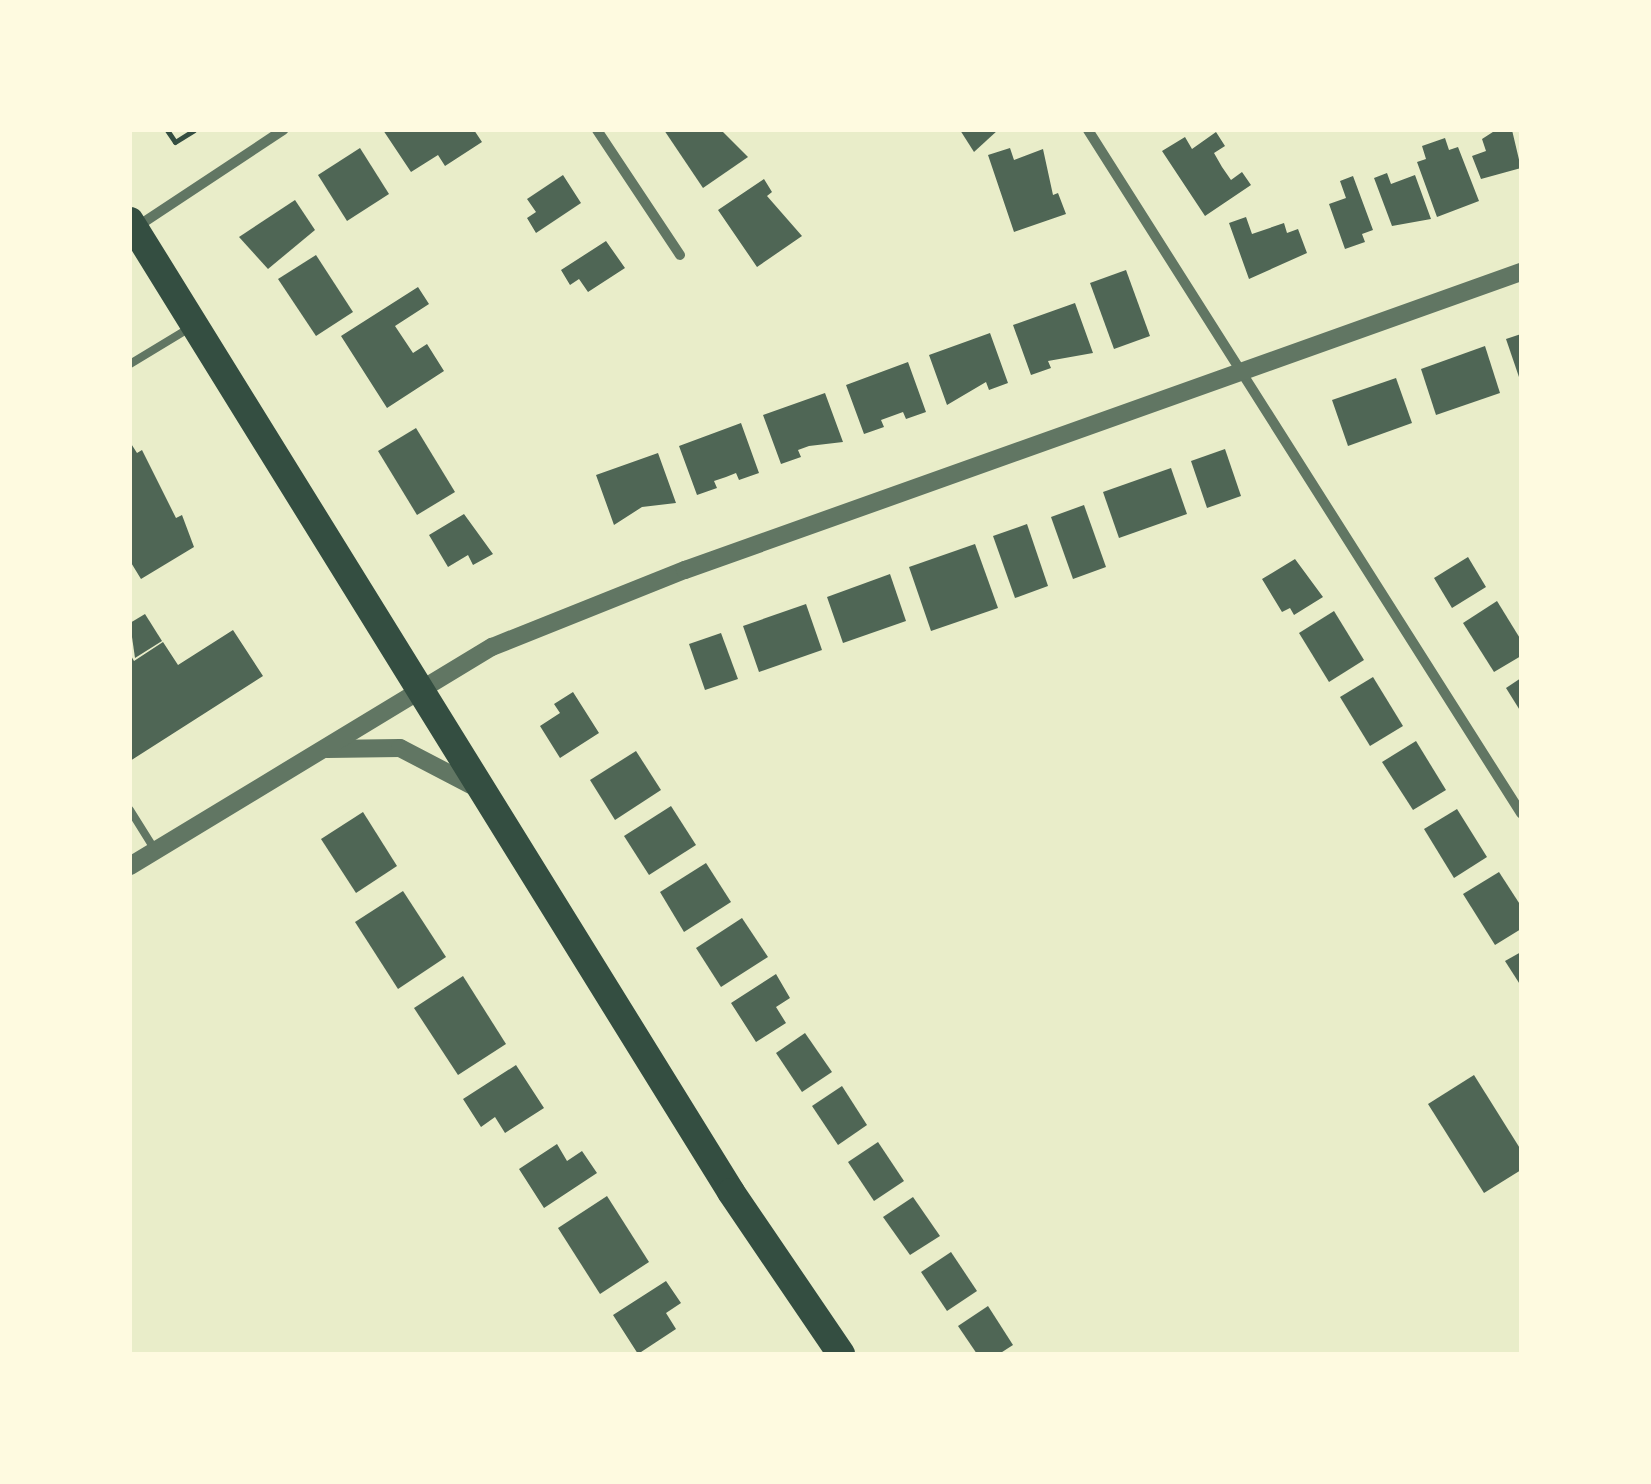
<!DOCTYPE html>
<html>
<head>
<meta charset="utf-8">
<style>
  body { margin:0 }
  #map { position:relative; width:1651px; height:1484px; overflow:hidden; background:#e9edc9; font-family:Figtree,sans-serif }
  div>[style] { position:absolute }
  .building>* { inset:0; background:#4f6655 }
  .path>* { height:5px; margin:-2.5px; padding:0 2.5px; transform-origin:2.5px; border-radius:2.5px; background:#344e41 }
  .service>* { height:8px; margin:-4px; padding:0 4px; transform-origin:4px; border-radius:4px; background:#617663 }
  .minor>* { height:10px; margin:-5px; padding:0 5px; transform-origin:5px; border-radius:5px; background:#617663 }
  .tertiary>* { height:18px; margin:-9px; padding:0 9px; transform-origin:9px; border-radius:9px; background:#617663 }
  .trunk>* { height:28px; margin:-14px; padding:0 14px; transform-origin:14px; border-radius:14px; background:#344e41 }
  span { translate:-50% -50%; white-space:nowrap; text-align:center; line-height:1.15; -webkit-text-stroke:8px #fefae0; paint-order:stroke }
  .frame { position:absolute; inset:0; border:132px solid #fefae0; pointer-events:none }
</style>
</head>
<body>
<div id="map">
  <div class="building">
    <div style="clip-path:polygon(383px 130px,474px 130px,482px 142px,445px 166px,438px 155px,411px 172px)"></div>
    <div style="clip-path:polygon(664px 130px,721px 130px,748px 157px,703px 188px)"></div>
    <div style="clip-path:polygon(960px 130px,998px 130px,974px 152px)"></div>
    <div style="clip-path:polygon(1496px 130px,1512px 130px,1521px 168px,1481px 179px,1472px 156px,1486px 151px,1482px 139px)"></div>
    <div style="clip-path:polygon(1216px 132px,1225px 146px,1214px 153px,1222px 167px,1231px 180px,1242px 172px,1251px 185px,1205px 216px,1162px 151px,1185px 137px,1192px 149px)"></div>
    <div style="clip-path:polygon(1445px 138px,1449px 150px,1458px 147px,1479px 201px,1437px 217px,1417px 162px,1426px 159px,1422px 146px)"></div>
    <div style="clip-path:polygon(360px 148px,389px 194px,347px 221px,318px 175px)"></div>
    <div style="clip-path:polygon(1010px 148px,1014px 160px,1043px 149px,1053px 195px,1058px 193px,1066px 214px,1014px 232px,988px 155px)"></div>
    <div style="clip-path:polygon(1387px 173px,1391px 184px,1415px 175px,1431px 219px,1392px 226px,1374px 178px)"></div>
    <div style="clip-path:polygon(563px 175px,581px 203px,536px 233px,527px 218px,536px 212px,527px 199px)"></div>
    <div style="clip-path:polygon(1353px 176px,1373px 230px,1362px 234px,1365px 242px,1345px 249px,1329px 204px,1346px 198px,1340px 181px)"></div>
    <div style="clip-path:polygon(764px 179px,772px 192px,767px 196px,802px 236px,757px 267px,718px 210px)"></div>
    <div style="clip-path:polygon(295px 200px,315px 230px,268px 269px,239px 237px)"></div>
    <div style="clip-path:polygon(1246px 217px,1252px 234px,1284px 223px,1287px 233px,1298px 229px,1307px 253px,1249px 279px,1229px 223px)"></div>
    <div style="clip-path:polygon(606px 241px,625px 268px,588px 292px,579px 279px,570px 285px,561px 270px)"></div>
    <div style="clip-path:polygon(316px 255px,353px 312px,316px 336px,278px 279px)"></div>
    <div style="clip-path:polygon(1126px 270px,1150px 336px,1114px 349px,1090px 283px)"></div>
    <div style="clip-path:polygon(418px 287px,429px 304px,395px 326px,413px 353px,427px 344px,444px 371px,387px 408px,341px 336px)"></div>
    <div style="clip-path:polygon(1075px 303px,1093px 353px,1048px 361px,1051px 368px,1031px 375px,1013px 325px)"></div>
    <div style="clip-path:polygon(990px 333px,1008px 383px,989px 390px,986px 382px,947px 405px,929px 355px)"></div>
    <div style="clip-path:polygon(1521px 334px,1521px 380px,1520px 380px,1506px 339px)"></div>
    <div style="clip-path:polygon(1485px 346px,1500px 393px,1436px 415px,1421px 369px)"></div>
    <div style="clip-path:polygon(908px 362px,926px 412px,906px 419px,903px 412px,881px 420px,884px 427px,864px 434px,846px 385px)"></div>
    <div style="clip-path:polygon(1396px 378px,1412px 423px,1348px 446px,1332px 400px)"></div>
    <div style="clip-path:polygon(825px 393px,843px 442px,809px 446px,798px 450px,801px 457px,781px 464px,763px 415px)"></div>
    <div style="clip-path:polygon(741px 423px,759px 473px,739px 480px,736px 473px,726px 477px,714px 481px,717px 488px,697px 495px,679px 446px)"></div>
    <div style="clip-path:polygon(416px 428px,455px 492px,417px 515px,378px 451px)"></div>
    <div style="clip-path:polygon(130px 442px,137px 453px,142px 450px,176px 518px,182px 515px,194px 547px,141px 579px,130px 561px)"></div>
    <div style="clip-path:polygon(1225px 449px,1241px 496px,1207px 508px,1191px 461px)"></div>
    <div style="clip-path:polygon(658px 453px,676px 503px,642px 507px,614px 525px,596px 475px)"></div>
    <div style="clip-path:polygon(1171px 468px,1187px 514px,1119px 538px,1103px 492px)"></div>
    <div style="clip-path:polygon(1084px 505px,1106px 567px,1073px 579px,1051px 517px)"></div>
    <div style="clip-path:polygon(464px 514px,493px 554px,473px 565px,468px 555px,448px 567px,429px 535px)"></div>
    <div style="clip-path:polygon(1027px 524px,1048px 586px,1015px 598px,993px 536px)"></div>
    <div style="clip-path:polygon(975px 544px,998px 608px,931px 631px,909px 567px)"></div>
    <div style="clip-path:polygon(1468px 557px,1486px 587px,1452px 608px,1434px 578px)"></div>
    <div style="clip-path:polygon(1295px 559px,1323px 597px,1294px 615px,1290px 608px,1282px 612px,1262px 579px)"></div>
    <div style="clip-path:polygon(890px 574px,906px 621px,843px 643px,827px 597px)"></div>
    <div style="clip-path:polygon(1497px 601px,1521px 640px,1521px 656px,1494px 672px,1463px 623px)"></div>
    <div style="clip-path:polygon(806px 604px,822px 650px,759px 672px,743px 626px)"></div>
    <div style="clip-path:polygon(1334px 611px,1364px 660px,1329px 682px,1299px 633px)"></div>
    <div style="clip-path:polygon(145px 614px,162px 641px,135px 658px,130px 623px)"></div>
    <div style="clip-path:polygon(233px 630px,263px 676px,130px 761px,130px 654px,134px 661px,163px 642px,178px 665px)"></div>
    <div style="clip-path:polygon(721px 633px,738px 679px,705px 690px,689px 644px)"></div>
    <div style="clip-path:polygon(1373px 677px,1403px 726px,1370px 746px,1340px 697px)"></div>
    <div style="clip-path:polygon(1521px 678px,1521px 712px,1506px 688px)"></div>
    <div style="clip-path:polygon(573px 692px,599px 733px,560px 758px,540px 726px,560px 713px,554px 704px)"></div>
    <div style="clip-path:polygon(1416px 741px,1446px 790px,1413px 810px,1382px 762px)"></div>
    <div style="clip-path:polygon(636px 751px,661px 790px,615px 820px,590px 780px)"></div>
    <div style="clip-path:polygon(671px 806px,696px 845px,649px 875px,624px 836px)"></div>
    <div style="clip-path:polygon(1457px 809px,1487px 857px,1454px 878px,1424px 829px)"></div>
    <div style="clip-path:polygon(363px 812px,397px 866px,356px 893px,321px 839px)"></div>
    <div style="clip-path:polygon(706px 863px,731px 902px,684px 932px,660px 892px)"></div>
    <div style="clip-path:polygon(1499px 872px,1521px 906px,1521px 929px,1495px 945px,1463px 894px)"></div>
    <div style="clip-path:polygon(403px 891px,446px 957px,398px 989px,355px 922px)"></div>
    <div style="clip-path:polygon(742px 918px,768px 957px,721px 987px,696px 948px)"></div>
    <div style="clip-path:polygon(1521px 952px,1521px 986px,1505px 961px)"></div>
    <div style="clip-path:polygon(776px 974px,790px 998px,776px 1007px,786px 1023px,756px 1042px,731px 1003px)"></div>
    <div style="clip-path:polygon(463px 976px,506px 1044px,458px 1075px,414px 1008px)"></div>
    <div style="clip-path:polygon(805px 1033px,832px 1072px,802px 1092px,776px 1053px)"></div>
    <div style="clip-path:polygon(516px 1065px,544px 1108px,505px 1133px,495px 1117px,481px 1127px,463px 1099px)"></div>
    <div style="clip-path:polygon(1474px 1075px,1521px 1150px,1521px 1170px,1484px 1193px,1428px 1104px)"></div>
    <div style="clip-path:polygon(842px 1086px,867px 1125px,838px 1145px,812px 1106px)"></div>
    <div style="clip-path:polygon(878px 1142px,904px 1181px,874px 1201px,848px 1162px)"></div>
    <div style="clip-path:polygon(557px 1144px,567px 1161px,582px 1151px,597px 1173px,544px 1208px,519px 1169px)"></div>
    <div style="clip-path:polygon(607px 1196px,649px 1262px,600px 1294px,558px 1228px)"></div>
    <div style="clip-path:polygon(913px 1197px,940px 1236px,910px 1255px,883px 1217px)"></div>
    <div style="clip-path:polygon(951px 1252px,977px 1291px,947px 1311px,921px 1272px)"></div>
    <div style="clip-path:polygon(666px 1281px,681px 1303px,666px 1313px,676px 1329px,638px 1354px,613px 1315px)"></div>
    <div style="clip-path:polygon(988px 1306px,1013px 1345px,999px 1354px,977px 1354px,958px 1326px)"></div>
  </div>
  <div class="path">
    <div style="left:167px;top:130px;width:14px;rotate:56deg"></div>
    <div style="left:175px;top:142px;width:22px;rotate:-32deg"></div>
  </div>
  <div class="service">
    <div style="left:130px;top:364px;width:71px;rotate:-31.2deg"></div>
    <div style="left:130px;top:810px;width:47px;rotate:58deg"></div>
  </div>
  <div class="minor">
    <div style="left:597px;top:130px;width:150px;rotate:56.4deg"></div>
    <div style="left:1088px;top:130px;width:809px;rotate:57.63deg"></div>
    <div style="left:135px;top:228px;width:178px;rotate:-33.5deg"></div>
  </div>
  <div class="tertiary">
    <div style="left:327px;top:749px;width:73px;rotate:-0.8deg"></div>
    <div style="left:400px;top:748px;width:80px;rotate:27.5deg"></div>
    <div style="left:130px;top:866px;width:423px;rotate:-31.2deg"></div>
    <div style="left:492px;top:647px;width:208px;rotate:-21.8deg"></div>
    <div style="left:685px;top:570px;width:888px;rotate:-19.62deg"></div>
  </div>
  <div class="trunk">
    <div style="left:130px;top:221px;width:1142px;rotate:58.24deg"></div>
    <div style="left:731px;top:1192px;width:196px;rotate:55.8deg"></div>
  </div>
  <div class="frame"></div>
</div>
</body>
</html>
